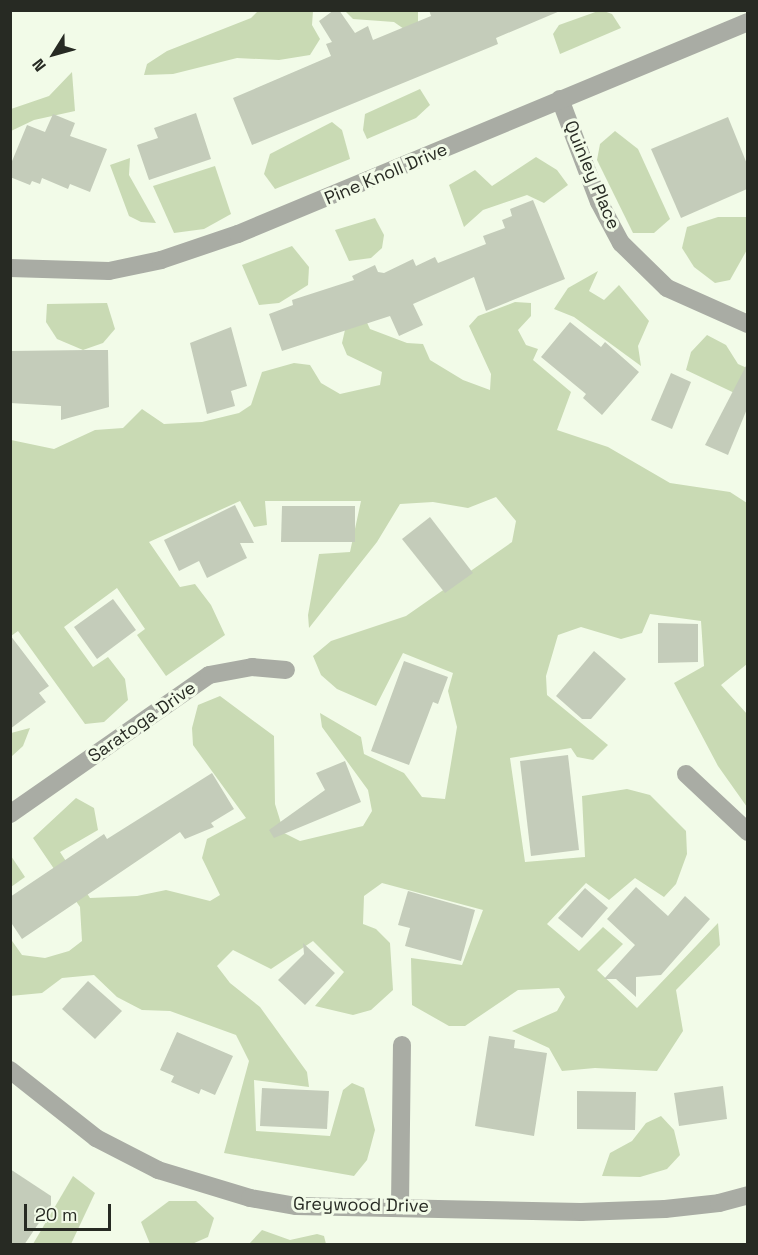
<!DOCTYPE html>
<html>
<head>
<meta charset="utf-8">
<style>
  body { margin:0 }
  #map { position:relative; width:758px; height:1255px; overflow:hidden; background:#f2fbe8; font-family:"Space Grotesk",sans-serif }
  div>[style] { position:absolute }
  .green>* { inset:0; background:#c9dab4 }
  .building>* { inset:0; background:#c4ccba }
  .minor>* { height:18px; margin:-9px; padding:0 9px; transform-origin:9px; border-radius:9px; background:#a9aca4 }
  span { translate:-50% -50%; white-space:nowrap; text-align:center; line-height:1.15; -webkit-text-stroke:6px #f2fbe8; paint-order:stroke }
  .street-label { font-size:18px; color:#272a23 }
  .frame { position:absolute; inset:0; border:12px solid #272a23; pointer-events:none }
  .north { position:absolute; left:24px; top:24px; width:60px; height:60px; -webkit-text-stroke:4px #f2fbe8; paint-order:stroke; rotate:233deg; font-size:16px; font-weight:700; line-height:24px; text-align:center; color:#272a23 }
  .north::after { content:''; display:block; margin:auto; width:21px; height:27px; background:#272a23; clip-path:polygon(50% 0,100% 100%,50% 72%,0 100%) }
  .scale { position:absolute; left:24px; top:1204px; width:87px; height:27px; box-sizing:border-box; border:3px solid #272a23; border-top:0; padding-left:8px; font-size:18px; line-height:21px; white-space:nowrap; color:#272a23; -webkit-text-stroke:4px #f2fbe8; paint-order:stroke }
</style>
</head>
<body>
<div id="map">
  <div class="green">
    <div style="clip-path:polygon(601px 10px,612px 14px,621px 28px,560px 54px,553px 34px,559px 25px)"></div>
    <div style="clip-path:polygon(258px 11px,313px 11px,312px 25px,320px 39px,310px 55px,279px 60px,237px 58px,173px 74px,144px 75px,147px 64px,167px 51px,251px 18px)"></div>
    <div style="clip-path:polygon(345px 11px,418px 11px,418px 25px,404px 29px,394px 22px,353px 19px)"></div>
    <div style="clip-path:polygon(72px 72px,75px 111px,34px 120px,11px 131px,11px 109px,49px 96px)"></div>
    <div style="clip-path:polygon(420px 89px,430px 105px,416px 118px,367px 139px,363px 130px,365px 114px)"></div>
    <div style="clip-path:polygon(332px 122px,342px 130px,350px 159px,275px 189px,264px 174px,270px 154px)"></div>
    <div style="clip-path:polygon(615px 131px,638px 149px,670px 219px,654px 233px,633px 233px,597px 160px,600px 144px)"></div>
    <div style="clip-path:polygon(536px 157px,557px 170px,568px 185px,544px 203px,527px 195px,483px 210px,464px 227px,449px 185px,475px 170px,492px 186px)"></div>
    <div style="clip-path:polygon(130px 158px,129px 175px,156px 223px,141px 222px,129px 216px,110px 165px)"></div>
    <div style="clip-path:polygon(215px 166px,231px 214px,204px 229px,174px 233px,153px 186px)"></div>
    <div style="clip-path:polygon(718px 217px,747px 217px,748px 248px,730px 280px,715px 283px,694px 267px,682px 248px,687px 227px)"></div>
    <div style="clip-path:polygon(375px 218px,384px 235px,382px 248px,371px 258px,349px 261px,335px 230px)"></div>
    <div style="clip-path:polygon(292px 246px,309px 267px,308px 285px,279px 303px,259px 305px,242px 265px)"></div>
    <div style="clip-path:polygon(598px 271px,589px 291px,604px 300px,619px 285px,649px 321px,638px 346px,641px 366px,574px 317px,554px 309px,568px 288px)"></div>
    <div style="clip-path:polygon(515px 302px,531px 303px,531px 316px,518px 330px,526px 345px,538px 349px,533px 360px,571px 392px,557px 430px,608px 447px,670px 483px,730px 492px,747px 503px,747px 664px,721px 685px,747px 714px,747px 807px,718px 766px,674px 683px,704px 666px,701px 621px,650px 614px,642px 633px,621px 639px,581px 627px,558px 635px,546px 676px,547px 695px,608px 745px,593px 760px,577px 757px,571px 748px,510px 758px,525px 862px,585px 857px,582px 796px,627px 789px,650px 795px,686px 831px,687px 854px,676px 884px,664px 897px,635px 878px,609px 900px,586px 883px,547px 924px,579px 951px,603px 927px,623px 944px,597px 970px,637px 1008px,718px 923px,720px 945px,676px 990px,683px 1031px,657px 1071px,595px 1068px,562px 1071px,549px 1048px,512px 1031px,557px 1011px,565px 997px,559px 988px,518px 990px,465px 1026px,449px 1026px,412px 1005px,411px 958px,462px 965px,483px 910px,382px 883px,364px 896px,363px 924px,376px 929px,390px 943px,393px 990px,371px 1010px,353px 1015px,315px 1006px,344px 972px,313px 941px,271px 969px,233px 950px,217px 966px,230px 983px,260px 1007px,307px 1072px,309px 1087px,254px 1080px,256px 1131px,330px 1136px,343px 1090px,352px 1083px,364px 1088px,375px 1130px,367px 1160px,354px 1176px,224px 1153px,249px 1061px,236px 1035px,170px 1011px,142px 1010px,117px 997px,94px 975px,62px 978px,42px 993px,10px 996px,10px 938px,22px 955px,45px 958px,69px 951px,82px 941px,80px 907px,33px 838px,76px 798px,94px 808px,98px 830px,60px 852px,90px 898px,137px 896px,166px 890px,210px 901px,220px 895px,202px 858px,207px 839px,246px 818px,193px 745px,192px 728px,198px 705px,220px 696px,274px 736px,275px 804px,284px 833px,300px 841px,363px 826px,372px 811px,368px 790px,322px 727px,320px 713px,361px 737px,364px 754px,404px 773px,422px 797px,445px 799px,457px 727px,448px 691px,453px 673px,403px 653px,376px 706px,337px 689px,321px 675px,313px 656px,331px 641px,406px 616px,512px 542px,516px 521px,496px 497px,468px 508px,433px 502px,400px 504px,377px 542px,309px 628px,308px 615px,319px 554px,350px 552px,361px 501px,265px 501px,267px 525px,254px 527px,240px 501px,149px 542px,180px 587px,195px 584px,211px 605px,225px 635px,166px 676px,137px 635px,145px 629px,117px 588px,64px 627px,93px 667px,108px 657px,125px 679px,128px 700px,104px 722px,85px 724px,18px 631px,11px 636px,11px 440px,54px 449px,95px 430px,123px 428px,142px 409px,164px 424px,202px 422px,239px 413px,251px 405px,262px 372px,294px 363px,310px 365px,321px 383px,340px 394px,380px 385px,382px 372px,347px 355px,342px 343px,347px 321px,358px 304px,370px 329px,407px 343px,423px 344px,430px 360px,463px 380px,490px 390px,491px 374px,469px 326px,478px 316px)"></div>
    <div style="clip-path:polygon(107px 303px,115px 329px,103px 343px,83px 350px,57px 339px,46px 322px,47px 304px)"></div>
    <div style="clip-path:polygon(707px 335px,726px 345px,738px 364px,747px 368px,745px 398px,686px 370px,691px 352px)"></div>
    <div style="clip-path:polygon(30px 728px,23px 746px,11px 757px,11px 733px)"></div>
    <div style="clip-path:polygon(11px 856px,25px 877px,11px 887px,10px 887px)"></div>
    <div style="clip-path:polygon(661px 1116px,674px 1130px,680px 1155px,667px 1169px,640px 1177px,602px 1176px,610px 1153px,632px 1141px,646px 1123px)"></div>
    <div style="clip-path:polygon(73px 1176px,95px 1193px,71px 1244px,33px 1244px)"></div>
    <div style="clip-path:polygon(169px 1201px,196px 1201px,214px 1218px,208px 1237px,192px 1244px,150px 1244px,141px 1222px)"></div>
    <div style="clip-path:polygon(262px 1230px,290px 1240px,317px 1234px,324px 1236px,326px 1244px,249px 1244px)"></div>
  </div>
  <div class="building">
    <div style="clip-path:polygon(334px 10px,339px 10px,355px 33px,368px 26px,373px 40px,431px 16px,429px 10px,560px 11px,496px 38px,498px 44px,252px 145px,233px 98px,331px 56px,326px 44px,332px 42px,319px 21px)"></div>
    <div style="clip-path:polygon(196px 113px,211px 159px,149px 180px,137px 145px,158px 138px,154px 128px)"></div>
    <div style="clip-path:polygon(53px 114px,75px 123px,70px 136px,107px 149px,90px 192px,70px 184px,68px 189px,42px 178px,40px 184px,32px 181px,30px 185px,10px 177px,10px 166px,27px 125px,45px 132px)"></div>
    <div style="clip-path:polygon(728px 117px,747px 164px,747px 189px,681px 218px,651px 149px)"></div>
    <div style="clip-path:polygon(533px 200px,565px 279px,486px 311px,474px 277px,413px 304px,423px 325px,399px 336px,390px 316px,282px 351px,269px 314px,293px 305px,292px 300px,354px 280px,352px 276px,375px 265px,378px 272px,384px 273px,413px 259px,416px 266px,435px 257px,438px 263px,486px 244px,483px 236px,505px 228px,502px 220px,512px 216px,510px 209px)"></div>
    <div style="clip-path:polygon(570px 322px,601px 347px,605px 342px,639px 372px,602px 415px,583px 398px,586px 394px,541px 357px)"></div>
    <div style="clip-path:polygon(231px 327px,247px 386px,231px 391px,235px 406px,207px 414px,190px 343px)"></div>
    <div style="clip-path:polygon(87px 350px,108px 350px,109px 407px,61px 420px,61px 406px,10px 403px,10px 351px)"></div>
    <div style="clip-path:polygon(747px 364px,747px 409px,728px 455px,705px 445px)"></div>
    <div style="clip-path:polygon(671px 373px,691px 382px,672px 429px,651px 420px)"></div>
    <div style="clip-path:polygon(235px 505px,254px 543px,240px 543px,247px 558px,207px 578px,199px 561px,179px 571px,164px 540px)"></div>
    <div style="clip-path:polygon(282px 506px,355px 506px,355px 542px,281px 542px)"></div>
    <div style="clip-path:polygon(430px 517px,473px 573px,445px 593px,402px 539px)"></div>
    <div style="clip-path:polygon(113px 599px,136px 630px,97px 659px,74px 627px)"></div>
    <div style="clip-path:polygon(658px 623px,698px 624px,698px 662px,658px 663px)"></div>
    <div style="clip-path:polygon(10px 635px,49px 686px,39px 693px,46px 702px,10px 729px)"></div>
    <div style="clip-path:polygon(594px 651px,626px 679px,591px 719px,582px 719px,556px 696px)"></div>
    <div style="clip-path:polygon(404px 661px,448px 677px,438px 704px,433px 702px,409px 765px,371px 751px)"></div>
    <div style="clip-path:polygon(568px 755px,579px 850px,531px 856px,520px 761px)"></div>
    <div style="clip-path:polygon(345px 761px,361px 802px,274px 838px,269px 830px,325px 790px,316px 773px)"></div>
    <div style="clip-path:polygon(212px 773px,234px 809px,211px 823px,214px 827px,185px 839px,180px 832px,22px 939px,10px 921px,10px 897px,104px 834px,107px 839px)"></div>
    <div style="clip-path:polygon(636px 887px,668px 916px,685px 896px,710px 919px,661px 975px,636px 977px,636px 997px,616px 979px,604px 979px,635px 945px,607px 919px)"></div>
    <div style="clip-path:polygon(585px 888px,608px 908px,582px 938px,558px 918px)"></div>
    <div style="clip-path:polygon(408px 891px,475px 910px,461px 961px,405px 946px,410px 928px,398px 925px)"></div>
    <div style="clip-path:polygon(303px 943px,335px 973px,305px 1005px,278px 980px,304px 954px)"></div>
    <div style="clip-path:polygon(88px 981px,122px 1011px,95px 1039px,62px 1009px)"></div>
    <div style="clip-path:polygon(177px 1032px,233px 1056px,215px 1095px,201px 1089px,199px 1094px,171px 1082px,174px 1076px,160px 1070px)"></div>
    <div style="clip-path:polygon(489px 1036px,515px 1040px,514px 1048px,547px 1053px,534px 1136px,475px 1126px)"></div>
    <div style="clip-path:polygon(723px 1086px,727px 1119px,679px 1126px,674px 1093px)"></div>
    <div style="clip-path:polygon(262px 1088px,329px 1091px,327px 1129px,260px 1126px)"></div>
    <div style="clip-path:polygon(577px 1091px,636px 1092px,635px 1130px,577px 1129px)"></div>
    <div style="clip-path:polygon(10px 1169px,51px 1196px,51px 1205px,24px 1245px,10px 1245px)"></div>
  </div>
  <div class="minor">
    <div style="left:560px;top:99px;width:110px;rotate:69.3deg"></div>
    <div style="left:599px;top:202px;width:47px;rotate:61.8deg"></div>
    <div style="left:621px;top:243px;width:64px;rotate:44.4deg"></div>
    <div style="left:667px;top:288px;width:89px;rotate:24deg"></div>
    <div style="left:10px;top:268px;width:99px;rotate:1.7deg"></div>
    <div style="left:109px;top:271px;width:53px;rotate:-11.9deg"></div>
    <div style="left:161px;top:260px;width:81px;rotate:-18.7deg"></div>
    <div style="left:238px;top:234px;width:552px;rotate:-22.57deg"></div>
    <div style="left:686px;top:774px;width:85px;rotate:43.1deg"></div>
    <div style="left:10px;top:814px;width:243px;rotate:-34.9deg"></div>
    <div style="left:209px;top:675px;width:44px;rotate:-10.5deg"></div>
    <div style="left:252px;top:667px;width:34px;rotate:5deg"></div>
    <div style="left:10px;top:1070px;width:110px;rotate:38.3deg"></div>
    <div style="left:96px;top:1138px;width:70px;rotate:27.3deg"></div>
    <div style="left:158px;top:1170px;width:96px;rotate:16.9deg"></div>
    <div style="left:250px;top:1198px;width:47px;rotate:9.9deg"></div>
    <div style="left:296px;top:1206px;width:285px;rotate:1.2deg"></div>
    <div style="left:581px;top:1212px;width:84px;rotate:-2deg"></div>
    <div style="left:665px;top:1209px;width:54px;rotate:-6.3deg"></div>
    <div style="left:719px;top:1203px;width:30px;rotate:-15deg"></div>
    <div style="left:400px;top:1206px;width:161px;rotate:-89.3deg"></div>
  </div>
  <div class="street-label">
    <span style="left:386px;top:174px;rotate:-23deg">Pine Knoll Drive</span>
    <span style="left:592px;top:175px;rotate:67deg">Quinley Place</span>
    <span style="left:142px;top:722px;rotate:-35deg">Saratoga Drive</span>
    <span style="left:361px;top:1205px;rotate:1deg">Greywood Drive</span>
  </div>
  <div class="frame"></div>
  <div class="north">N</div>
  <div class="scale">20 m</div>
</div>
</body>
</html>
